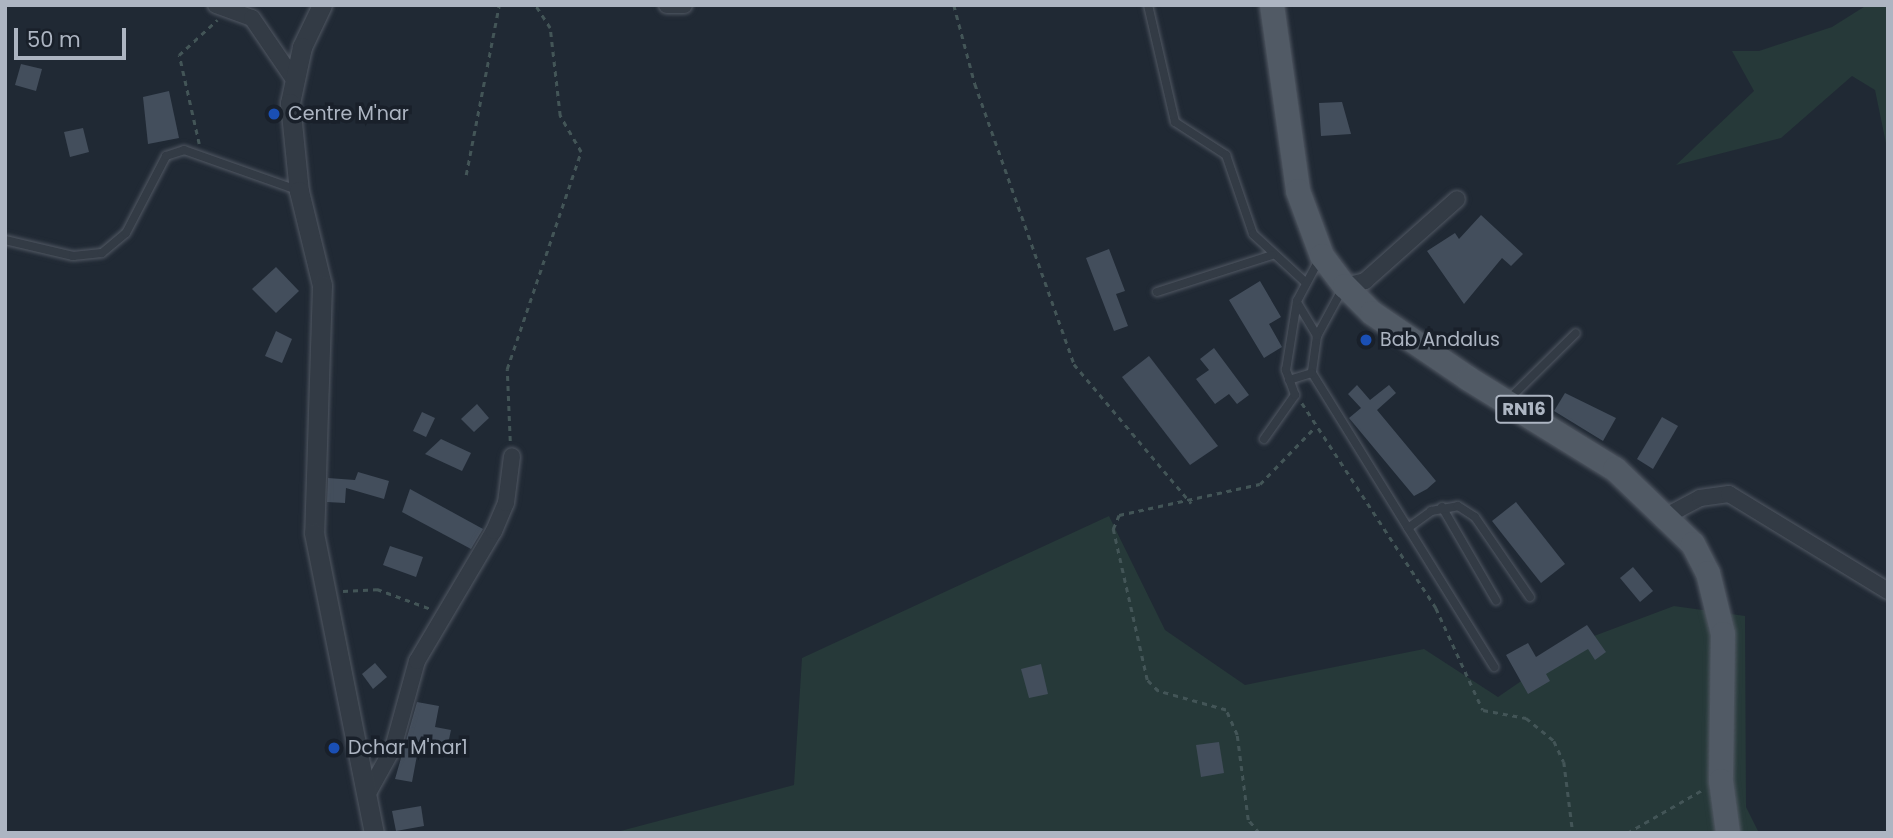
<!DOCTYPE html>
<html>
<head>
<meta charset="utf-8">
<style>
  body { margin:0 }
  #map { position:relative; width:1893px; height:838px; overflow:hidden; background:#202934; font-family:Poppins,sans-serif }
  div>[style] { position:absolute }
  .green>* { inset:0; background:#263939 }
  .building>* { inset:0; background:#434e5c }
  .path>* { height:2.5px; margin-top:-1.25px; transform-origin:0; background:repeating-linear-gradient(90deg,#435557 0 5px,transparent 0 10px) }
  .roads { filter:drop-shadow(0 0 2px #515863) drop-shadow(0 0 2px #515863) }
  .service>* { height:8px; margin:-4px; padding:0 4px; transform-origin:4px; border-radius:4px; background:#333b45 }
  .minor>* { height:16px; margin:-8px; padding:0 8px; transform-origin:8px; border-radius:8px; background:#333b45 }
  .tertiary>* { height:19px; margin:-9.5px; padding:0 9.5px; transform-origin:9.5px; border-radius:9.5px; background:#333b45 }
  .primary>* { height:24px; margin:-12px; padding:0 12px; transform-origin:12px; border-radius:12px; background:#515a65 }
  .dots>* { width:19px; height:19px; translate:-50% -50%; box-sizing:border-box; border:4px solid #19202a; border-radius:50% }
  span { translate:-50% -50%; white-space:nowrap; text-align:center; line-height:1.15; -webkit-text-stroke:7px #19202a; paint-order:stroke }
  .shield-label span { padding:2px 5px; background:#19202a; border:2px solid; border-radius:5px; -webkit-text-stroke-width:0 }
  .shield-label { font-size:18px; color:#adb5c2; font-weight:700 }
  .poi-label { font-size:19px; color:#adb5c2 }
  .left { translate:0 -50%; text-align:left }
  .frame { position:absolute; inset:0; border:7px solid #adb5c2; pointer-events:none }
  .scale { position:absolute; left:14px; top:28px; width:112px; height:32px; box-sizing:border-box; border:4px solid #adb5c2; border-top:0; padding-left:9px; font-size:21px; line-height:24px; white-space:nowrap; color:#adb5c2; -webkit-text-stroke:5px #19202a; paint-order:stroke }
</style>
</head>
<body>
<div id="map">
  <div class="green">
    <div style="clip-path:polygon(1867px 5px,1888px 5px,1888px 153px,1875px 90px,1852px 76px,1781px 138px,1676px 165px,1754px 91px,1732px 51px,1759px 51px,1832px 27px)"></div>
    <div style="clip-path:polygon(1109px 516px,1165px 630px,1245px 685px,1424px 649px,1498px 697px,1578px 642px,1674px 606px,1745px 616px,1746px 807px,1759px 833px,613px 833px,794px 785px,802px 658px)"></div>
  </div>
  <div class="building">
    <div style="clip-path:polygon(21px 64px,42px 69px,36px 91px,15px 85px)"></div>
    <div style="clip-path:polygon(169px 91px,179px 138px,148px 144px,143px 97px)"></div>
    <div style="clip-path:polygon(1342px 102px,1351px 134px,1321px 136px,1319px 103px)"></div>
    <div style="clip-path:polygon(83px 128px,89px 152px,70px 157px,64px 132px)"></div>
    <div style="clip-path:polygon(1481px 215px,1523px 254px,1511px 266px,1502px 258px,1464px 304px,1427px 251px,1455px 233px,1459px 239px)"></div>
    <div style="clip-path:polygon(1109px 249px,1125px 291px,1116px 294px,1128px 326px,1114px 331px,1086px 258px)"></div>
    <div style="clip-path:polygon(276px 267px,299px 291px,276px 313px,252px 289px)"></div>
    <div style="clip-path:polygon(1260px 281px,1281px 317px,1269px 324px,1282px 347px,1264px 358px,1229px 300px)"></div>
    <div style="clip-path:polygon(276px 331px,292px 339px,282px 363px,265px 356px)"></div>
    <div style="clip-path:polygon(1214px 348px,1249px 395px,1237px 404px,1229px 394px,1215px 404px,1196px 379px,1209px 370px,1200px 359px)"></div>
    <div style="clip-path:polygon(1149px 356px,1218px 446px,1190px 465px,1122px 377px)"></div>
    <div style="clip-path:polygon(1357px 385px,1370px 400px,1389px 385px,1396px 393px,1377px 410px,1436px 481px,1427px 489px,1414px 496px,1349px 418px,1361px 408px,1348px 394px)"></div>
    <div style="clip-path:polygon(1565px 393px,1616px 418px,1603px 441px,1554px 411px)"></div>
    <div style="clip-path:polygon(477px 404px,489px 418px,474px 432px,461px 419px)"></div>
    <div style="clip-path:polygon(422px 412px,435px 418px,426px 437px,413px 431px)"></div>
    <div style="clip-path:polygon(1662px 417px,1678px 426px,1653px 469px,1637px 459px)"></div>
    <div style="clip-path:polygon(441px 439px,471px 453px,462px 471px,425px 454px)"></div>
    <div style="clip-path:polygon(358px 472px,389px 481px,384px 499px,346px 488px,345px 503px,327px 502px,328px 478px,355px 480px)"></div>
    <div style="clip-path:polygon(410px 489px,483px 529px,471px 549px,402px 512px)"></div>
    <div style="clip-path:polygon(1516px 502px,1565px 564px,1541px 583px,1492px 521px)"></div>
    <div style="clip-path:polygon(390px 546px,423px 557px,416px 577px,383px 565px)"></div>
    <div style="clip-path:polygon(1633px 567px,1653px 591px,1640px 602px,1620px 578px)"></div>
    <div style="clip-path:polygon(1587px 625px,1606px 652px,1595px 660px,1588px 649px,1546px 674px,1550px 681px,1528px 694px,1506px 655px,1528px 643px,1536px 657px)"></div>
    <div style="clip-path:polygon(375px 663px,387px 677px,373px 689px,362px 674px)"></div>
    <div style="clip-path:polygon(1041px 664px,1048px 694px,1029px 698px,1021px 669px)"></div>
    <div style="clip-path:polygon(417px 702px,439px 706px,435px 727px,451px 730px,448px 744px,420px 739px,412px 782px,395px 779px)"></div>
    <div style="clip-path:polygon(1219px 742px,1224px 773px,1201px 777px,1196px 745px)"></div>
    <div style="clip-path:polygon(421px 806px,424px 826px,396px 831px,392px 811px)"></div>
  </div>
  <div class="path">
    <div style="left:954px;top:5px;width:82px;rotate:75.1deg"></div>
    <div style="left:975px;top:84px;width:297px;rotate:70.5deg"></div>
    <div style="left:1074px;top:364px;width:182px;rotate:49.9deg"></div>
    <div style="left:199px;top:144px;width:91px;rotate:-102.7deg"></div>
    <div style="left:179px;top:55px;width:52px;rotate:-42.6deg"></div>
    <div style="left:466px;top:175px;width:173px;rotate:-79deg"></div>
    <div style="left:1302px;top:403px;width:245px;rotate:56.8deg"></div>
    <div style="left:1436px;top:608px;width:112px;rotate:65.3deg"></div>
    <div style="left:1483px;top:710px;width:44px;rotate:10.5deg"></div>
    <div style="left:1526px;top:718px;width:36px;rotate:39deg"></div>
    <div style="left:1554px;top:741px;width:23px;rotate:65deg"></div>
    <div style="left:1564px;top:762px;width:72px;rotate:82.8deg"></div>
    <div style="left:510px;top:441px;width:72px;rotate:-92.4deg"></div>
    <div style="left:507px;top:369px;width:229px;rotate:-71.2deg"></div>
    <div style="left:581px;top:152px;width:42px;rotate:-120.3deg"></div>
    <div style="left:560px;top:116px;width:89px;rotate:-96.5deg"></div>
    <div style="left:550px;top:28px;width:27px;rotate:-123deg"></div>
    <div style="left:343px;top:591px;width:34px;rotate:-3deg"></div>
    <div style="left:377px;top:589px;width:58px;rotate:20.3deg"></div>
    <div style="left:1259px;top:833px;width:17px;rotate:-130deg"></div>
    <div style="left:1248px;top:820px;width:86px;rotate:-97.4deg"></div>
    <div style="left:1237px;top:735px;width:27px;rotate:-114deg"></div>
    <div style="left:1226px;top:710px;width:71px;rotate:-164.4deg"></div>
    <div style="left:1158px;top:691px;width:16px;rotate:-135deg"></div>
    <div style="left:1147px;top:680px;width:155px;rotate:-102.7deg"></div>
    <div style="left:1113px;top:529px;width:15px;rotate:-67deg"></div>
    <div style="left:1119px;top:515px;width:144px;rotate:-12.4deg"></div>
    <div style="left:1260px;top:484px;width:79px;rotate:-46deg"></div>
    <div style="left:1627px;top:833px;width:86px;rotate:-29.8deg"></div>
  </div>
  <div class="roads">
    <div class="service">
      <div style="left:1148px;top:5px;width:120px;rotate:77deg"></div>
      <div style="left:1175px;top:122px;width:61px;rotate:32.9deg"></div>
      <div style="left:1226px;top:155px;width:83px;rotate:71.1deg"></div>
      <div style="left:1253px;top:234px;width:69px;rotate:42.7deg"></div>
      <div style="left:5px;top:240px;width:70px;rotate:13.2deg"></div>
      <div style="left:73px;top:256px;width:29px;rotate:-6deg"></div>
      <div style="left:102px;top:253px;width:31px;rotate:-40deg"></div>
      <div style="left:126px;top:233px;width:87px;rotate:-62.5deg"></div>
      <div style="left:166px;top:156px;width:19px;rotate:-18deg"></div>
      <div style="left:184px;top:150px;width:120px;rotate:19.5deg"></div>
      <div style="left:1343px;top:288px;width:55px;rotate:118.4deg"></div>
      <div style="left:1317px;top:336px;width:37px;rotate:98deg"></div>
      <div style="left:1312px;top:373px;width:346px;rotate:58.2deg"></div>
      <div style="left:1157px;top:292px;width:121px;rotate:-17.8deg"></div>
      <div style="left:1298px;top:304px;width:37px;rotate:59deg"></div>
      <div style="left:1289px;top:380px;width:24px;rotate:-17deg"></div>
      <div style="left:1508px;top:400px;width:95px;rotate:-44.6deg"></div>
      <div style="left:1264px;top:439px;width:54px;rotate:-54.8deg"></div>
      <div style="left:1295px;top:395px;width:27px;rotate:-110deg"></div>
      <div style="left:1286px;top:370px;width:70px;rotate:-80.9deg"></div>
      <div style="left:1297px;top:301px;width:49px;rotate:-61.9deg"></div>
      <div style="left:1442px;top:507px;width:108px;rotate:59.9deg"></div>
      <div style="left:1408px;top:528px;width:29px;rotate:-36deg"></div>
      <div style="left:1431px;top:511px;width:27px;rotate:-10deg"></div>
      <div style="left:1458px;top:506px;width:20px;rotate:33deg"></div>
      <div style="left:1475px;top:517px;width:97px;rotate:55.5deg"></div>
    </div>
    <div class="minor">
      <div style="left:216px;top:5px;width:38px;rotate:20deg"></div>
      <div style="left:252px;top:18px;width:73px;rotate:55.7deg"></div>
      <div style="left:667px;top:5px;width:17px"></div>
      <div style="left:1345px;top:286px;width:21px;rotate:-14deg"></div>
      <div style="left:1365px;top:281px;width:123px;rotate:-41.7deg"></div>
      <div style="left:1668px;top:515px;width:36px;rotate:-28deg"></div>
      <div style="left:1700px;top:498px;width:29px;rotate:-8deg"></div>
      <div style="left:1729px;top:494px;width:186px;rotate:31.4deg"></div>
      <div style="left:368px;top:793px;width:51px;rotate:-60.9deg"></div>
      <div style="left:393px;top:748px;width:90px;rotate:-74.6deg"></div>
      <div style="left:417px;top:661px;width:151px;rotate:-59.4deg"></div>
      <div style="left:494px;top:531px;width:30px;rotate:-67deg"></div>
      <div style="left:506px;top:503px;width:47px;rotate:-82.7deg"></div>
    </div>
    <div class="tertiary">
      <div style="left:322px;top:5px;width:47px;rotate:115.5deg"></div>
      <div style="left:302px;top:47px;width:57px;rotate:102.1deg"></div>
      <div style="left:290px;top:103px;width:88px;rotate:84.2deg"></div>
      <div style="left:299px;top:191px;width:97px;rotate:76.3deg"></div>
      <div style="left:322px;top:285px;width:248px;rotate:91.8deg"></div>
      <div style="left:314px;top:533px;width:306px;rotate:78.7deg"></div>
    </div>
    <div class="primary">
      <div style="left:1272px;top:5px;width:188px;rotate:82deg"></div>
      <div style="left:1298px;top:191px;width:69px;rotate:69.7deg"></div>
      <div style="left:1322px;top:256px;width:38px;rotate:53deg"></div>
      <div style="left:1345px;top:286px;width:38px;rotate:45deg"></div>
      <div style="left:1372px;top:313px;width:117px;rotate:34.2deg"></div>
      <div style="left:1469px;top:379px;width:172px;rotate:31.7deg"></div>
      <div style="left:1615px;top:469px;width:108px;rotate:43.9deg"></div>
      <div style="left:1693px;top:544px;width:33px;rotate:63deg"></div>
      <div style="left:1708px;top:573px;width:63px;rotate:76.2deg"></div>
      <div style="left:1723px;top:634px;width:147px;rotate:90.8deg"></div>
      <div style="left:1721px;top:781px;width:52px;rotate:82.3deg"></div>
    </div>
  </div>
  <div class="dots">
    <div style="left:274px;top:114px;background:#1a4fb4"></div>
    <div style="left:1366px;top:340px;background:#1a4fb4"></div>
    <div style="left:334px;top:748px;background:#1a4fb4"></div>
  </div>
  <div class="shield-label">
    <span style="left:1524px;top:409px">RN16</span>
  </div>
  <div class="poi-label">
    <span class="left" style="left:288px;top:114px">Centre M'nar</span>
    <span class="left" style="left:1380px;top:340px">Bab Andalus</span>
    <span class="left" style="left:348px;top:748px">Dchar M'nar1</span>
  </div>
  <div class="frame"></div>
  <div class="scale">50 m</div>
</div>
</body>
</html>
